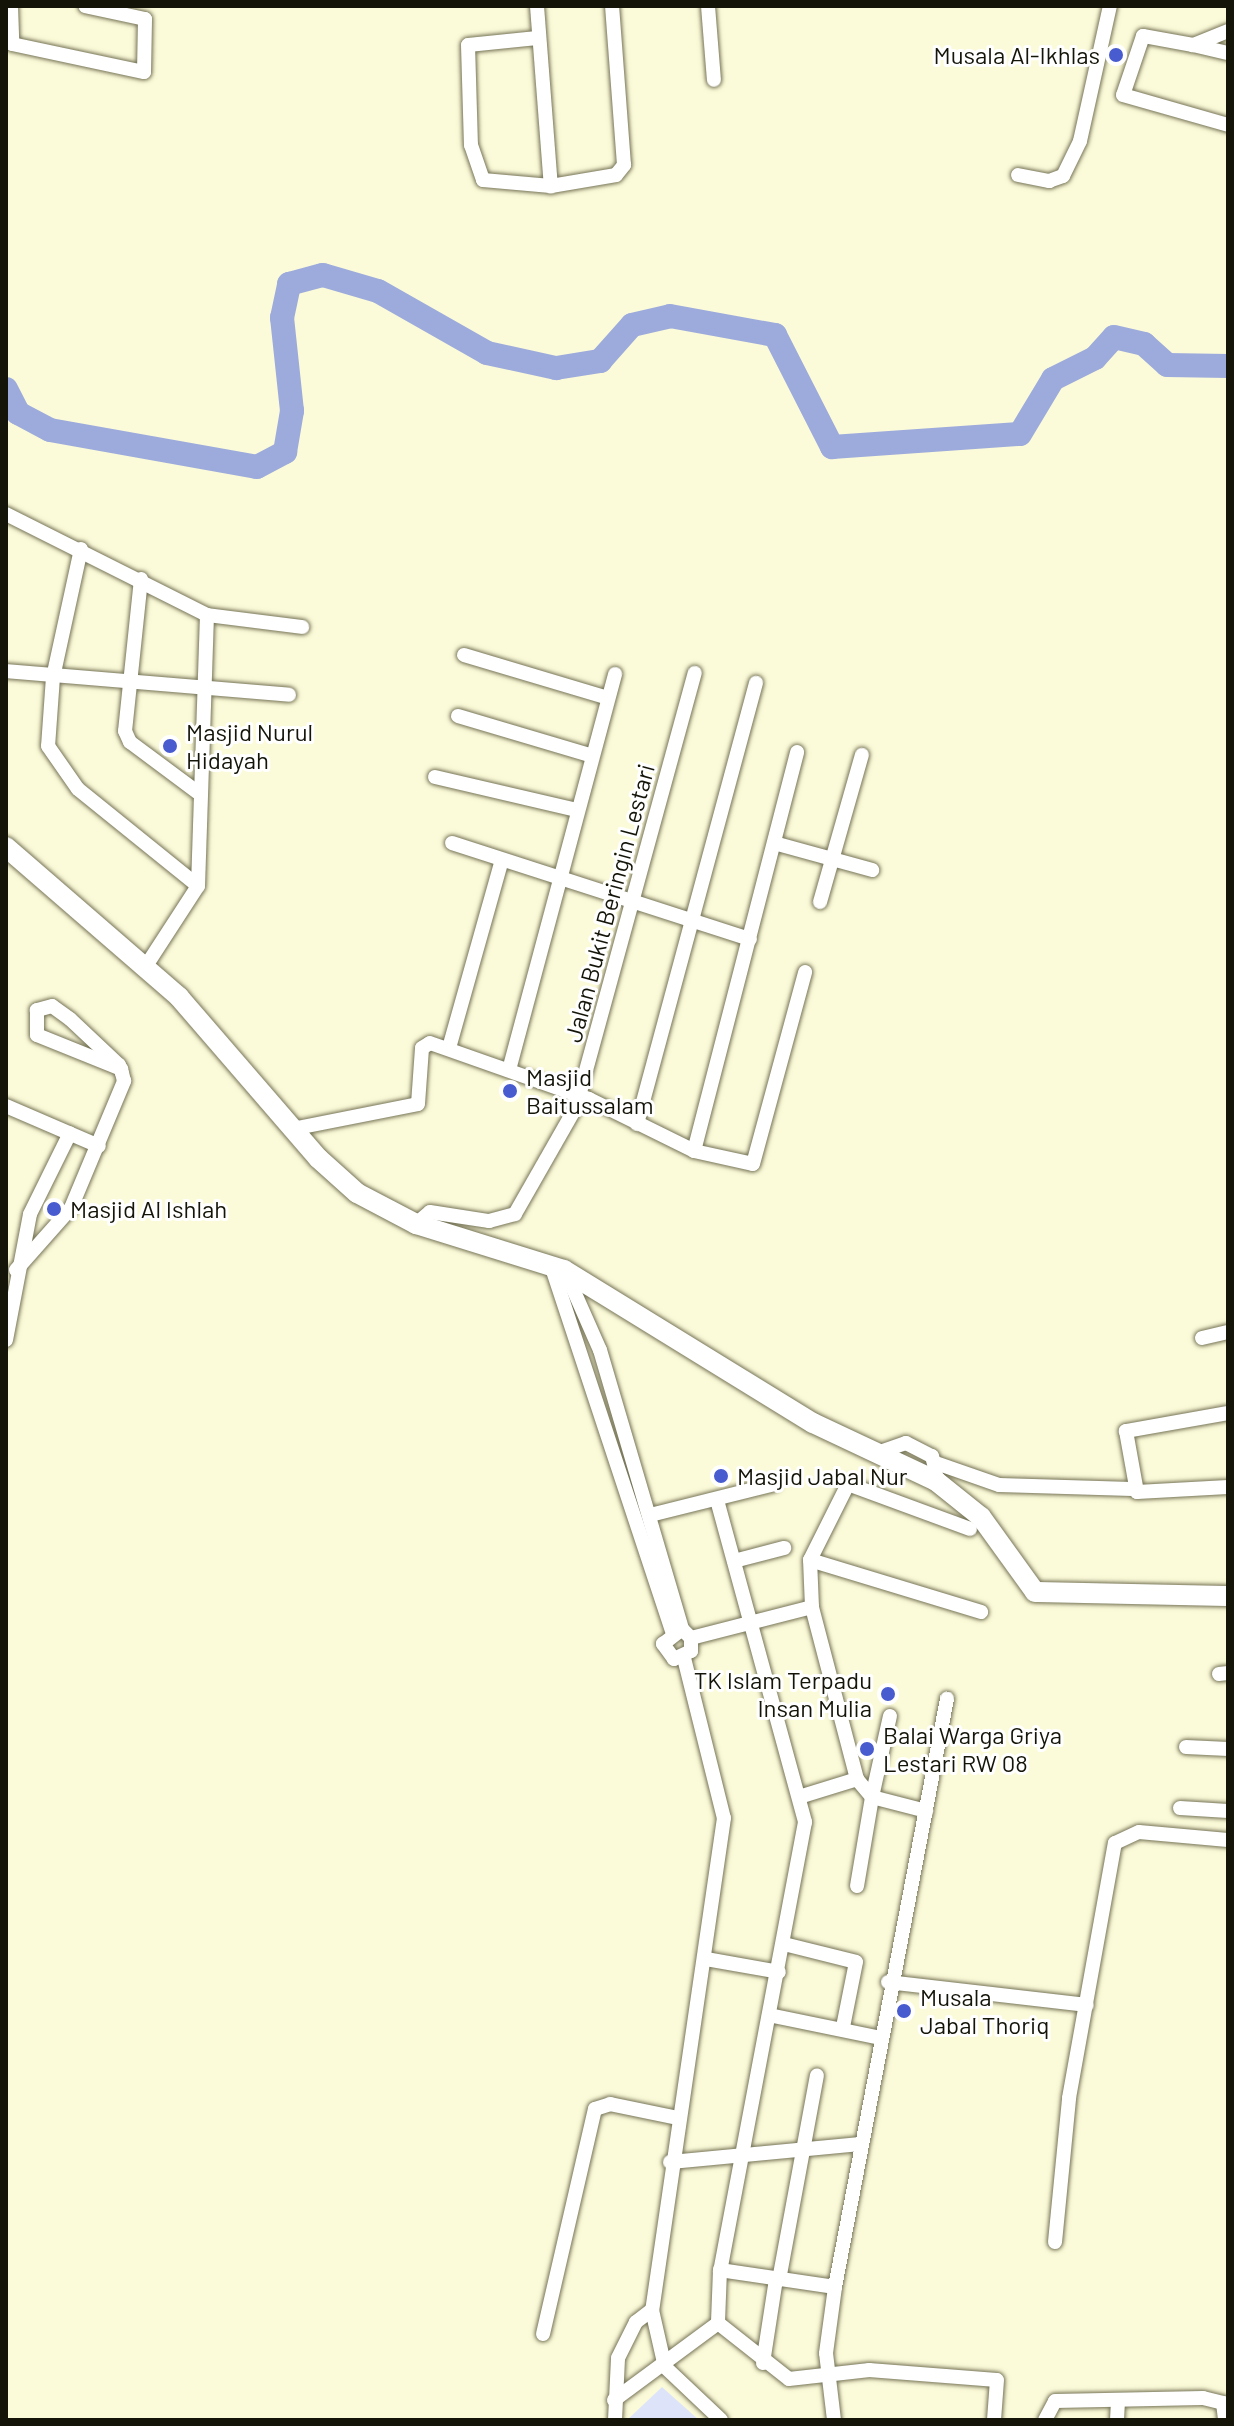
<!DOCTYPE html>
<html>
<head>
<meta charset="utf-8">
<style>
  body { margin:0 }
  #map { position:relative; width:1234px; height:2426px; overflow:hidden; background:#fcfbd9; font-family:Barlow,sans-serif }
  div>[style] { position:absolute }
  .green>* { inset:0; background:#dde4f9 }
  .river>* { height:24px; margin:-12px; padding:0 12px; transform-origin:12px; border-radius:12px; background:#9dabdc }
  .roads { filter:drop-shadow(0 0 2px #767457) drop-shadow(0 0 2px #767457) }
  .street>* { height:14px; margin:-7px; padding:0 7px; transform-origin:7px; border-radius:7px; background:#fff }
  .secondary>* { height:20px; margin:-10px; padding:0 10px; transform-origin:10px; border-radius:10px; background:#fff }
  .dots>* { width:22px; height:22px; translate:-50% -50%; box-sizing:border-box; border:4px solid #fff; border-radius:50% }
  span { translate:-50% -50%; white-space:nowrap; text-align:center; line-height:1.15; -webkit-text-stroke:6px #fff; paint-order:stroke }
  .poi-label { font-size:24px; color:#151409 }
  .right { translate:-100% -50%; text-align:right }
  .left { translate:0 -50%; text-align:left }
  .street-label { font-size:24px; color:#151409 }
  .frame { position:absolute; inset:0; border:8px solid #151409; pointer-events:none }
</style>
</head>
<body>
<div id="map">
  <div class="green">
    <div style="clip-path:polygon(662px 2387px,699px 2420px,627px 2420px)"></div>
  </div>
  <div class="river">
    <div style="left:6px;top:389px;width:27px;rotate:63deg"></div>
    <div style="left:18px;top:413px;width:36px;rotate:28deg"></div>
    <div style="left:50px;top:430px;width:210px;rotate:10.1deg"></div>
    <div style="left:257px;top:467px;width:32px;rotate:-28deg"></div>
    <div style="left:285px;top:452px;width:42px;rotate:-80.3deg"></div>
    <div style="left:292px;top:411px;width:94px;rotate:-96.1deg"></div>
    <div style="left:282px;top:318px;width:35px;rotate:-78deg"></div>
    <div style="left:289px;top:284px;width:35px;rotate:-15deg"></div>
    <div style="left:323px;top:275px;width:57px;rotate:16.2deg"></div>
    <div style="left:378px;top:291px;width:125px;rotate:29.6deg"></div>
    <div style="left:487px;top:353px;width:71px;rotate:12.3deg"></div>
    <div style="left:556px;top:368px;width:45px;rotate:-9deg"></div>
    <div style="left:600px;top:361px;width:48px;rotate:-48.4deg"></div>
    <div style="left:632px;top:325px;width:39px;rotate:-13deg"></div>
    <div style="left:670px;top:316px;width:107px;rotate:10.3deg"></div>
    <div style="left:775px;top:335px;width:126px;rotate:63deg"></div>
    <div style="left:832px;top:447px;width:188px;rotate:-4deg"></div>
    <div style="left:1020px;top:434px;width:64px;rotate:-59deg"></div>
    <div style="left:1053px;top:379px;width:47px;rotate:-26.6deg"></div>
    <div style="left:1095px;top:358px;width:28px;rotate:-48deg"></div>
    <div style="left:1114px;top:337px;width:31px;rotate:13deg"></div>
    <div style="left:1144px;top:344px;width:31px;rotate:42deg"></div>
    <div style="left:1167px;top:365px;width:61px;rotate:0.9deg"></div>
  </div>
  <div class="roads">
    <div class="street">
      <div style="left:11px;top:6px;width:38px;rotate:88deg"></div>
      <div style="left:12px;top:44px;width:135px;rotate:12deg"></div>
      <div style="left:144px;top:72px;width:53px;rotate:-88.9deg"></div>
      <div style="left:145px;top:19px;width:61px;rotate:-167.8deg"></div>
      <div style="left:537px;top:6px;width:181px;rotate:85.6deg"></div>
      <div style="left:551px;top:186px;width:66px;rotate:-9.6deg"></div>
      <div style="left:616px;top:175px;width:13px;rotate:-51deg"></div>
      <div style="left:624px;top:165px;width:159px;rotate:-94.3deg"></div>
      <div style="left:708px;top:6px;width:74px;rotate:85.4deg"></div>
      <div style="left:1228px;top:31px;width:38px;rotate:158deg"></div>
      <div style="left:1193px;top:45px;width:51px;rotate:-169.8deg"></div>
      <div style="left:1143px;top:36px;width:62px;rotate:108.7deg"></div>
      <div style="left:1123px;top:95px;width:109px;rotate:15.9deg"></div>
      <div style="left:537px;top:38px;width:69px;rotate:174.2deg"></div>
      <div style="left:468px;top:45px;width:100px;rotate:88.3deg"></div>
      <div style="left:471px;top:145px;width:37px;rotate:71deg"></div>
      <div style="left:483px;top:180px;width:68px;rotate:5deg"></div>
      <div style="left:1193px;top:45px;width:36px;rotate:13deg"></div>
      <div style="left:1018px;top:175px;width:32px;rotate:11deg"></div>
      <div style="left:1049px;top:181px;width:15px;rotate:-20deg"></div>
      <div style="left:1063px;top:176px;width:39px;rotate:-64deg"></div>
      <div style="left:1080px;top:141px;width:138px;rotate:-77.5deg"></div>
      <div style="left:6px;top:514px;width:225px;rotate:26.7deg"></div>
      <div style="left:207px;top:615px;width:96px;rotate:7.2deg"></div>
      <div style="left:81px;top:549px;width:131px;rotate:102.3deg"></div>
      <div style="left:53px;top:677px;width:69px;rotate:94.1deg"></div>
      <div style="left:48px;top:746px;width:52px;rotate:55.1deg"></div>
      <div style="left:78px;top:789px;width:154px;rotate:38.9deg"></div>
      <div style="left:141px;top:579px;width:153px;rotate:96deg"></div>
      <div style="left:125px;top:731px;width:12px;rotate:66deg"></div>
      <div style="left:130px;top:742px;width:84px;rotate:36.7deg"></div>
      <div style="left:464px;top:655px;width:150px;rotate:16.6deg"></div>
      <div style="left:6px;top:671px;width:284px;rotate:4.8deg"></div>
      <div style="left:458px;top:716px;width:138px;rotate:16.5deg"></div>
      <div style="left:435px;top:777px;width:146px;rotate:13.1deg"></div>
      <div style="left:452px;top:843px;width:313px;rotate:17.9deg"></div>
      <div style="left:774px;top:843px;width:102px;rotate:15.4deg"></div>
      <div style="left:820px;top:902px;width:153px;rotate:-74.1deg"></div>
      <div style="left:144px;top:969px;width:99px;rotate:-57deg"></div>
      <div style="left:198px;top:886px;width:271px;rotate:-88.1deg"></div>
      <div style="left:449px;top:1048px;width:195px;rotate:-74.3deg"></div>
      <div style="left:509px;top:1070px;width:410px;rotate:-75deg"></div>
      <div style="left:6px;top:1106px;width:101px;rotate:23.3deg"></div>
      <div style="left:637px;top:1124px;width:457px;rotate:-74.9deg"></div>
      <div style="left:297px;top:1128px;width:123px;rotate:-11.2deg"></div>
      <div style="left:418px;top:1104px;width:56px;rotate:-85.9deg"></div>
      <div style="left:422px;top:1048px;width:9px;rotate:-32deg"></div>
      <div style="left:430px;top:1043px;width:169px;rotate:19.4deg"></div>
      <div style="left:589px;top:1099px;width:117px;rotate:26.3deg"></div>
      <div style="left:694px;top:1151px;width:60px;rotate:12.4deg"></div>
      <div style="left:753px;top:1164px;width:199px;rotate:-74.8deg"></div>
      <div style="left:694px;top:1151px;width:412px;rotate:-75.5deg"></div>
      <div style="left:416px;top:1224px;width:18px;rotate:-41deg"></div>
      <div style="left:430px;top:1212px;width:60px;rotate:8.7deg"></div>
      <div style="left:489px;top:1221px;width:27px;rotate:-15deg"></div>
      <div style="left:515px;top:1214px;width:123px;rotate:-60.3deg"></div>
      <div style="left:576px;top:1107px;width:450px;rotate:-74.7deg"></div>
      <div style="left:551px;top:1265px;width:385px;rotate:71.7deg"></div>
      <div style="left:16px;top:1270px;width:83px;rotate:-48.4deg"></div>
      <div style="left:71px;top:1208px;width:138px;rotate:-67.3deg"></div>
      <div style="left:124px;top:1081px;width:8px;rotate:-104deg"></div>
      <div style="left:122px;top:1073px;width:9px;rotate:-111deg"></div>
      <div style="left:119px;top:1065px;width:67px;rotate:-136.8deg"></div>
      <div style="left:70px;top:1019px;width:22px;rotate:-144deg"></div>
      <div style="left:52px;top:1006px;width:16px;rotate:165deg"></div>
      <div style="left:37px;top:1010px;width:25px;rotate:90deg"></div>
      <div style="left:37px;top:1035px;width:91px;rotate:22deg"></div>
      <div style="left:566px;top:1273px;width:84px;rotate:66.2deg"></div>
      <div style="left:600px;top:1350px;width:291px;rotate:73.6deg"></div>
      <div style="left:682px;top:1629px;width:13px;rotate:45deg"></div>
      <div style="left:691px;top:1638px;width:13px;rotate:90deg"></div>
      <div style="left:691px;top:1651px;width:19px;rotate:155deg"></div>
      <div style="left:674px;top:1659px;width:19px;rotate:-126deg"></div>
      <div style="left:663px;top:1644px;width:24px;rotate:-38deg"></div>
      <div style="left:1202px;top:1338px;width:27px;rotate:-13deg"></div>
      <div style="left:6px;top:1340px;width:128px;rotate:-79.2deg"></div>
      <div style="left:30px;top:1214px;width:90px;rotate:-63.7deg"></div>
      <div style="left:1228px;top:1413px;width:104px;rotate:170deg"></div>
      <div style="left:1126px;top:1431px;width:62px;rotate:79.8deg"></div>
      <div style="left:1137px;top:1492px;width:91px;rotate:-3.1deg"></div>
      <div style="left:874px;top:1454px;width:34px;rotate:-19deg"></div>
      <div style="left:906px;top:1443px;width:29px;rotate:27deg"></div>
      <div style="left:932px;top:1456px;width:16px;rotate:76deg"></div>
      <div style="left:936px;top:1463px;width:67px;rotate:19.2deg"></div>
      <div style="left:999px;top:1485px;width:133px;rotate:1.7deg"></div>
      <div style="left:717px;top:1500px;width:334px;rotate:74.7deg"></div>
      <div style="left:805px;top:1822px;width:456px;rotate:100.7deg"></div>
      <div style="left:720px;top:2270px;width:53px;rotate:92.2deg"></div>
      <div style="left:718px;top:2323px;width:90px;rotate:38.3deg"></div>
      <div style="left:789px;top:2379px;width:81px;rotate:-6.4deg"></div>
      <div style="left:869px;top:2370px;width:128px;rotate:4.5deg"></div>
      <div style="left:997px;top:2380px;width:40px;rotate:94.3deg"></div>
      <div style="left:650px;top:1515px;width:128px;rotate:-14deg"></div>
      <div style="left:810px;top:1560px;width:179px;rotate:16.9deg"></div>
      <div style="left:734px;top:1561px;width:52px;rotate:-14.6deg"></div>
      <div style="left:691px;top:1638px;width:125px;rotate:-14.4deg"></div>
      <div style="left:684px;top:1658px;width:165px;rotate:76deg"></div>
      <div style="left:724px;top:1818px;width:497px;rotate:98.3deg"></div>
      <div style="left:652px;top:2310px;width:58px;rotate:77.2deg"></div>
      <div style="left:665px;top:2367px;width:77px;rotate:43.4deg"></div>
      <div style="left:1219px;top:1674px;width:9px;rotate:-6deg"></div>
      <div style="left:1186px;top:1747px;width:42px;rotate:2.7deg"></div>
      <div style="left:799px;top:1797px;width:61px;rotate:-17.2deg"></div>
      <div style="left:872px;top:1797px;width:23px;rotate:-130deg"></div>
      <div style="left:857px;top:1779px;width:178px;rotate:-104.7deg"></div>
      <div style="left:812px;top:1607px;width:47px;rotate:-92.4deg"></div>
      <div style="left:810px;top:1560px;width:85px;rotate:-63.4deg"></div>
      <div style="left:848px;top:1484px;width:130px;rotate:20.2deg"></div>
      <div style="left:872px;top:1797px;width:83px;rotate:-77.5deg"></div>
      <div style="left:1180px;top:1808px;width:48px;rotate:3.6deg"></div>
      <div style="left:857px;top:1886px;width:90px;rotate:-80.4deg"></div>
      <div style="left:872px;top:1797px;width:56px;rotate:14.5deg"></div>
      <div style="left:784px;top:1944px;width:74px;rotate:14deg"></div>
      <div style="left:856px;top:1962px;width:66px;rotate:101.3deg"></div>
      <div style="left:706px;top:1959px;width:74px;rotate:10.1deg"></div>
      <div style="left:888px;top:1982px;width:200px;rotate:6.6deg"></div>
      <div style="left:769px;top:2015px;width:114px;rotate:11.6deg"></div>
      <div style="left:670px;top:2162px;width:192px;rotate:-5.4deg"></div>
      <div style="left:1055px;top:2242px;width:145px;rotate:-84.4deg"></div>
      <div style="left:1069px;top:2098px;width:259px;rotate:-79.8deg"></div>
      <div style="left:1115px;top:1843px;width:26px;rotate:-25deg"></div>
      <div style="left:1139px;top:1832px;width:89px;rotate:5.1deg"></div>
      <div style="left:720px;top:2270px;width:116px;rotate:8.4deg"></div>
      <div style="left:779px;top:2280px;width:208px;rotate:-79.5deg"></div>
      <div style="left:543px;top:2334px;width:231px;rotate:-77deg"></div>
      <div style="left:595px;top:2109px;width:16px;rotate:-18deg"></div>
      <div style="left:610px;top:2104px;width:69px;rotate:11.6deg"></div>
      <div style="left:763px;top:2363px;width:85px;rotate:-81.2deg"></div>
      <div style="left:614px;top:2400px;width:129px;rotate:-36.5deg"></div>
      <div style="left:615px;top:2420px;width:62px;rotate:-87.2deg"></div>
      <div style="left:618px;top:2358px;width:40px;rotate:-63.4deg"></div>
      <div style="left:636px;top:2322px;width:20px;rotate:-37deg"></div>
      <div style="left:834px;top:2420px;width:67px;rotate:-96.8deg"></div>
      <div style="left:826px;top:2353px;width:67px;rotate:-82.2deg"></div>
      <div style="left:835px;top:2287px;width:599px;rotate:-79.22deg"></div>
      <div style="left:1045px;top:2420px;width:21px;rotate:-62deg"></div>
      <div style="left:1055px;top:2401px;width:148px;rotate:-1.2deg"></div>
      <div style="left:1203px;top:2398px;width:21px;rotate:14deg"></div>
      <div style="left:1223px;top:2403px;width:17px;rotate:83deg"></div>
      <div style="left:1117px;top:2420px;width:20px;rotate:-87deg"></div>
    </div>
    <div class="secondary">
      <div style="left:6px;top:847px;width:229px;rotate:40.9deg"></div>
      <div style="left:179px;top:997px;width:213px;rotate:49.2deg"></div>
      <div style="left:318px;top:1158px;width:52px;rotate:41.9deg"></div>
      <div style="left:357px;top:1193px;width:67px;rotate:27.7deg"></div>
      <div style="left:416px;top:1224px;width:155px;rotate:17.3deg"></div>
      <div style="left:564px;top:1270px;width:292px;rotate:31.6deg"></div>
      <div style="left:813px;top:1423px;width:136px;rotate:25.2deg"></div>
      <div style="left:936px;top:1481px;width:58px;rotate:38.7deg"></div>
      <div style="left:981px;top:1517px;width:92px;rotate:54.2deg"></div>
      <div style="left:1035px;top:1592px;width:193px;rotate:1.2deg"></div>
    </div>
  </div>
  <div class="dots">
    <div style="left:1116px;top:55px;background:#485bcf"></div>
    <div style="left:170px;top:746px;background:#485bcf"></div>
    <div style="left:510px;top:1091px;background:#485bcf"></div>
    <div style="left:54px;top:1209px;background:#485bcf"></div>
    <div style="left:721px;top:1476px;background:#485bcf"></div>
    <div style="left:888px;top:1694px;background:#485bcf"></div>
    <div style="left:867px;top:1749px;background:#485bcf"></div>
    <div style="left:904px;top:2011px;background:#485bcf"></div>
  </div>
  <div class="poi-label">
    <span class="right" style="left:1100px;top:55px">Musala Al-Ikhlas</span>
    <span class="left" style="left:186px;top:746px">Masjid Nurul<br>Hidayah</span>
    <span class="left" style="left:526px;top:1091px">Masjid<br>Baitussalam</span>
    <span class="left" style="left:70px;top:1209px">Masjid Al Ishlah</span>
    <span class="left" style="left:737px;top:1476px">Masjid Jabal Nur</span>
    <span class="right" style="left:872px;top:1694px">TK Islam Terpadu<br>Insan Mulia</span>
    <span class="left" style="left:883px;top:1749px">Balai Warga Griya<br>Lestari RW 08</span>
    <span class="left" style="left:920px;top:2011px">Musala<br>Jabal Thoriq</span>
  </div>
  <div class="street-label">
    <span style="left:609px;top:903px;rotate:-75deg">Jalan Bukit Beringin Lestari</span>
  </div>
  <div class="frame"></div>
</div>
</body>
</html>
